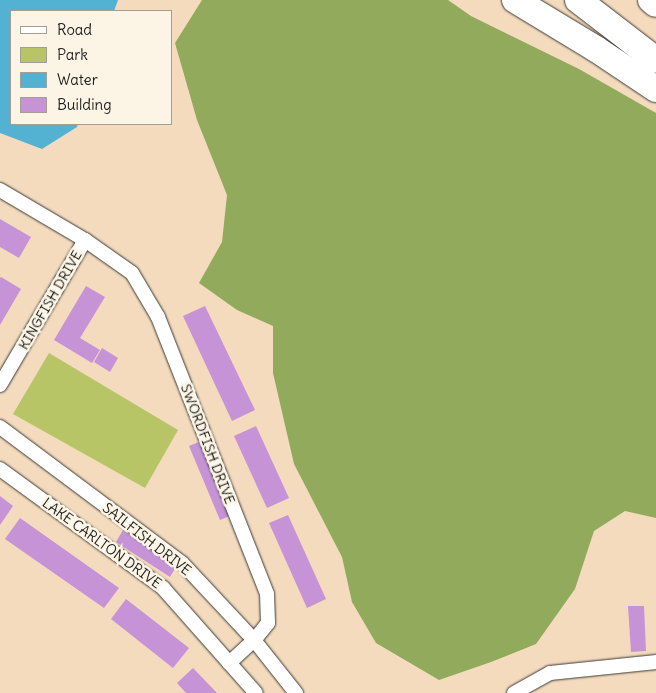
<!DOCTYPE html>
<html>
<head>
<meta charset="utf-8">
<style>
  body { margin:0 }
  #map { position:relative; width:656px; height:693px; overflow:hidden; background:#f4dbbe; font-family:Delius,sans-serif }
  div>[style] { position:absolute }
  .green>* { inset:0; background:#b7c567 }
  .forest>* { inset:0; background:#91aa5c }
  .water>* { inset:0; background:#53b1d2 }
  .building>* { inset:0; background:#c593d6 }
  .roads { filter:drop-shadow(0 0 1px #3c3934) drop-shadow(0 0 1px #3c3934) }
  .street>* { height:14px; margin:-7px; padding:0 7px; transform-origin:7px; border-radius:7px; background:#fff }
  .highway>* { height:26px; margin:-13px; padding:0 13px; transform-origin:13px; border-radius:13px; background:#fff }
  span { translate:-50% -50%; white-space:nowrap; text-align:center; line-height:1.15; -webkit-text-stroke:5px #fcf5e5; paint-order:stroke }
  .street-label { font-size:14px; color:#1c1c1c }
  .legend { position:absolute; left:10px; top:10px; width:162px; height:115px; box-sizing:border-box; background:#fcf5e5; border:1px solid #a29e95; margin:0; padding:6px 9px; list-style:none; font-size:15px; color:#1c1c1c }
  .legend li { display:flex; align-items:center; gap:10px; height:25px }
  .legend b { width:25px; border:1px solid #a29e95 }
</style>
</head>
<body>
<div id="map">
  <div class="green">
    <div style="clip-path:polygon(49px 353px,178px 430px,145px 488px,13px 414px)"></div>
  </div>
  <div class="forest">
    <div style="clip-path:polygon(202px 0,448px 0,471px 16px,579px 69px,656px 113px,656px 518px,625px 511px,594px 531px,575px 589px,536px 644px,491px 662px,439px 680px,376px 643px,352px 602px,342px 557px,294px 464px,273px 373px,273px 326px,237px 310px,199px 283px,222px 242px,227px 195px,197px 120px,175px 43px)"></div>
  </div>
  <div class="water">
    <div style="clip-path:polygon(0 0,118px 0,114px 11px,11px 11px,11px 124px,78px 124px,77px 127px,42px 149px,0 133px)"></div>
  </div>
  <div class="building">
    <div style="clip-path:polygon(0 219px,31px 237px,19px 258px,0 247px)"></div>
    <div style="clip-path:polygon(1px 277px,21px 289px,0 325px,0 278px)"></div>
    <div style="clip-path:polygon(86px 286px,105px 297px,80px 338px,100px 350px,92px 363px,54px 340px)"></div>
    <div style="clip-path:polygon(205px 306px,255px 410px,232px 421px,183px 316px)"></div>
    <div style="clip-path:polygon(102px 348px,118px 358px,110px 372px,94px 362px)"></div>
    <div style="clip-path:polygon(256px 426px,289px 498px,267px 508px,234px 436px)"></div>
    <div style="clip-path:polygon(201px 441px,232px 515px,220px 520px,189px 446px)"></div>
    <div style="clip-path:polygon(0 496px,13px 506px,0 525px)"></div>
    <div style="clip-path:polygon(288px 515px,326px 599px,307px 608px,269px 523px)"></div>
    <div style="clip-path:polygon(20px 518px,119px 588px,104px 608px,5px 539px)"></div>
    <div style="clip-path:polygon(123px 530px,177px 565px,170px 577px,116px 542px)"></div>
    <div style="clip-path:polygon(126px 599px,189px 648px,173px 668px,111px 619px)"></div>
    <div style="clip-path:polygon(628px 606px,644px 606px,646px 651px,631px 652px)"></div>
    <div style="clip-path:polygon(193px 668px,217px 693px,186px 693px,177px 683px)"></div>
  </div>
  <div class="roads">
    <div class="street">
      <div style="left:0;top:190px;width:99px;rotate:30.5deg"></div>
      <div style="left:85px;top:240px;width:57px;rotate:35.1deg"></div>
      <div style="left:132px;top:273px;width:51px;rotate:59.4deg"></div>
      <div style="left:158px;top:317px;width:298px;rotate:68.5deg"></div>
      <div style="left:267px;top:594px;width:29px;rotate:88deg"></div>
      <div style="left:268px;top:623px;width:22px;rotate:129deg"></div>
      <div style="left:254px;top:640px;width:34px;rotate:137deg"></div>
      <div style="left:0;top:385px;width:168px;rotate:-59.6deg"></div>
      <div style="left:0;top:427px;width:227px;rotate:36.8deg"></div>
      <div style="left:182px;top:563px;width:105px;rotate:46.9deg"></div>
      <div style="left:254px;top:640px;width:68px;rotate:51.6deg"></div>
      <div style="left:0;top:469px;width:202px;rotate:36.1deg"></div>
      <div style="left:163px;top:588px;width:140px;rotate:48.5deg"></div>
      <div style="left:514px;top:693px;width:41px;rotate:-29.1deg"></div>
      <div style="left:550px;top:673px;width:107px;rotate:-5.9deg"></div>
    </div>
    <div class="highway">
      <div style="left:515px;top:0;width:95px;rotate:31.2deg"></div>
      <div style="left:596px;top:49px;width:72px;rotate:33.7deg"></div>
      <div style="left:578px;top:0;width:98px;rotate:37.6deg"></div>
      <div style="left:651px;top:0;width:6px;rotate:39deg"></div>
    </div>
  </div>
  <div class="street-label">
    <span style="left:50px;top:300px;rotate:-60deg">KINGFISH DRIVE</span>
    <span style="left:208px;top:444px;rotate:69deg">SWORDFISH DRIVE</span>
    <span style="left:147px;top:539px;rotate:38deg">SAILFISH DRIVE</span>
    <span style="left:102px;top:543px;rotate:36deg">LAKE CARLTON DRIVE</span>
  </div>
  <ul class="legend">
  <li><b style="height:6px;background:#fff"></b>Road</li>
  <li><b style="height:14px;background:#b7c567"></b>Park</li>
  <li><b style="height:14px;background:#53b1d2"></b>Water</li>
  <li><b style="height:14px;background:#c593d6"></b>Building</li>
  </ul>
</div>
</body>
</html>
